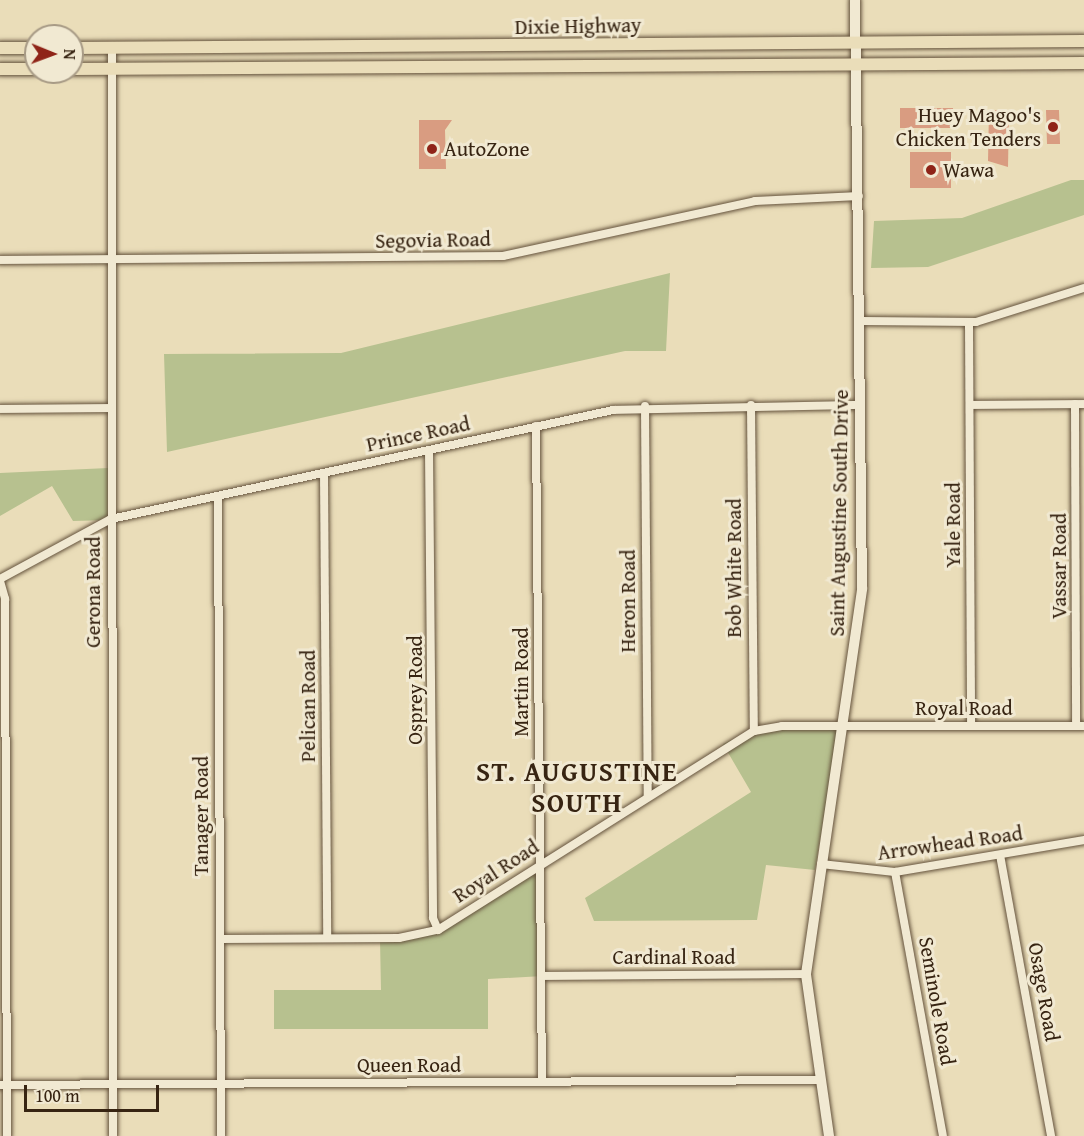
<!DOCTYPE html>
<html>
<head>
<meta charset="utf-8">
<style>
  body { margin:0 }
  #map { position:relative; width:1084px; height:1136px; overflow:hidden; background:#eaddb9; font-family:"Gentium Book Plus",serif }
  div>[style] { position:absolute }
  .green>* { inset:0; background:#b7c18f }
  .building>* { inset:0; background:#d99c81 }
  .roads { filter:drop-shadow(0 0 2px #64523c) drop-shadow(0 0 2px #64523c) }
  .street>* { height:8px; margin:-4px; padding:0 4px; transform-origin:4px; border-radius:4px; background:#f1e9d2 }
  .secondary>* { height:10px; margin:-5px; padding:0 5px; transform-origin:5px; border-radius:5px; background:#f1e9d2 }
  .primary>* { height:12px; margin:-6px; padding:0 6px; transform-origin:6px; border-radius:6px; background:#eaddb9 }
  .dots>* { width:16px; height:16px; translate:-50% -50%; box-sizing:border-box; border:3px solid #f1e9d2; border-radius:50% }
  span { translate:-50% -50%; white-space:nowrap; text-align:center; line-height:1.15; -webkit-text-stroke:6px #f1e9d2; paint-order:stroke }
  .street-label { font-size:21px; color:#372412 }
  .poi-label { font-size:21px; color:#372412 }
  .right { translate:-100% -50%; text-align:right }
  .left { translate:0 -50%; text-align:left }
  .district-label { font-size:27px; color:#372412; font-weight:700; letter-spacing:1.5px }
  .north { position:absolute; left:24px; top:24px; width:60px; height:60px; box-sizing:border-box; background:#f1e9d2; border:2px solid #a79a85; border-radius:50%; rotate:91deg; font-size:16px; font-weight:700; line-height:24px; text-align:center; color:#372412 }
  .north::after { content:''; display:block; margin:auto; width:21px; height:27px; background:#8f2418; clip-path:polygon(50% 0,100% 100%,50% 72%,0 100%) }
  .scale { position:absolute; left:24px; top:1085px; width:135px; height:27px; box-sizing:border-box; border:3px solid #372412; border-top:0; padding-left:8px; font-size:18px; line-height:21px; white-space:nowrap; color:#372412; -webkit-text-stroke:4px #f1e9d2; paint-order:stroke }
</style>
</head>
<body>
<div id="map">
  <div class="green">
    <div style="clip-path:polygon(1071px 180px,1084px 180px,1084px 215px,928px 267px,871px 268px,874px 221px,962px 218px)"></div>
    <div style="clip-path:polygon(670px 273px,666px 351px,625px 351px,167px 452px,164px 354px,341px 353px)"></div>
    <div style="clip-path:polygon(108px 468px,111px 520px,73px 521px,52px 486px,0 516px,0 473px)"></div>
    <div style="clip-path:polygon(839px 726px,815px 870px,766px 865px,757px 920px,594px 921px,585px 898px,751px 792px,723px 744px,755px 729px)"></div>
    <div style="clip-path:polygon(539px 864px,543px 976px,488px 979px,488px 1029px,274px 1029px,274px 990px,381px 990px,380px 940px,435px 929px)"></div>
  </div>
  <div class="building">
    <div style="clip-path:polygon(900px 108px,953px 108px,953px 128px,900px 128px)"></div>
    <div style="clip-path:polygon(989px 110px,1009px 110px,1008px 167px,988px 161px)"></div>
    <div style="clip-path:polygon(1046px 110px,1059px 110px,1060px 144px,1047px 144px)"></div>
    <div style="clip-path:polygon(419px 120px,452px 120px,445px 130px,446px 169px,419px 169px)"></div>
    <div style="clip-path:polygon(910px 152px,951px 152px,951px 188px,910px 188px)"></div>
  </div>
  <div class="roads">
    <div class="street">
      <div style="left:112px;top:47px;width:1089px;rotate:89.95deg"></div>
      <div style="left:0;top:260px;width:503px;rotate:-0.46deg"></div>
      <div style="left:503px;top:256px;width:258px;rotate:-12.3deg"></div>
      <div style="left:755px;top:201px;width:104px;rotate:-2.8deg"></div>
      <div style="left:861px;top:321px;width:115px;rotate:0.5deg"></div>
      <div style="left:976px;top:322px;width:113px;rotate:-17.5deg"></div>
      <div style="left:969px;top:323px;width:403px;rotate:89.7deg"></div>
      <div style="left:1075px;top:404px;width:322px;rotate:89.8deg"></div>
      <div style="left:751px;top:405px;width:326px;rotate:89.5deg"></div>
      <div style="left:971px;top:405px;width:113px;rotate:-0.5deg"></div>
      <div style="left:645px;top:406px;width:389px;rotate:89.6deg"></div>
      <div style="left:0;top:409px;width:110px;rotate:-0.5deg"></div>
      <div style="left:536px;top:426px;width:656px;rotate:89.48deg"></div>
      <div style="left:429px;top:450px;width:468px;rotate:89.5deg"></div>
      <div style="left:433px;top:918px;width:13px;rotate:67deg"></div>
      <div style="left:324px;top:473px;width:465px;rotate:89.6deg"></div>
      <div style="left:218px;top:496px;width:640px;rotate:89.73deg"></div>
      <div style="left:0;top:579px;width:126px;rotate:-28.4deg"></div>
      <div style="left:111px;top:519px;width:514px;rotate:-12.25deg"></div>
      <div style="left:613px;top:410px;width:248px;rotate:-1.2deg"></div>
      <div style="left:0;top:581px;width:19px;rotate:74deg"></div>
      <div style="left:5px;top:599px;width:537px;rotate:89.79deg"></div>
      <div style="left:1000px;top:855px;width:286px;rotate:79.7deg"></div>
      <div style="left:821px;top:864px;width:74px;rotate:6.2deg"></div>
      <div style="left:895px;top:872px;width:192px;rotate:-9.6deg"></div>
      <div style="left:895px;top:872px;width:268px;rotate:79.7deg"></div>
      <div style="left:220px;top:939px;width:179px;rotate:-0.3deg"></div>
      <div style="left:399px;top:938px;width:40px;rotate:-12deg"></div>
      <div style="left:438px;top:930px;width:373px;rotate:-32.2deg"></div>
      <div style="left:754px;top:731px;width:28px;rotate:-10deg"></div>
      <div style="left:782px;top:726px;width:302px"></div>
      <div style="left:541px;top:976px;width:265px;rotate:-0.4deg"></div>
      <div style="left:0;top:1085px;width:819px;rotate:-0.35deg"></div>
    </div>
    <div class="secondary">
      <div style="left:829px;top:1136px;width:164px;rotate:-98.1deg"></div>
      <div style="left:806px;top:974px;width:390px;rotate:-81.7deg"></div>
      <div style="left:862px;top:588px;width:588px;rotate:-90.68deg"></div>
    </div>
    <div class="primary">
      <div style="left:0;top:48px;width:36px"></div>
      <div style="left:72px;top:48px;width:1012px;rotate:-0.4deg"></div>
      <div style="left:0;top:69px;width:36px"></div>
      <div style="left:72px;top:69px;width:1012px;rotate:-0.34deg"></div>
    </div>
  </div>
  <div class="dots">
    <div style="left:1053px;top:127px;background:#8f2418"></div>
    <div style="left:432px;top:149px;background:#8f2418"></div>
    <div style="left:931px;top:170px;background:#8f2418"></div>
  </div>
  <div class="street-label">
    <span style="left:578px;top:26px;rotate:-1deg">Dixie Highway</span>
    <span style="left:433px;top:240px;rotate:-1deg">Segovia Road</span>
    <span style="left:418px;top:434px;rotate:-12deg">Prince Road</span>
    <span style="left:839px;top:513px;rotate:-89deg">Saint Augustine South Drive</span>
    <span style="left:953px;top:525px;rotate:-90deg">Yale Road</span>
    <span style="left:1059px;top:566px;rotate:-90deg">Vassar Road</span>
    <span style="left:734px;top:568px;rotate:-90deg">Bob White Road</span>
    <span style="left:93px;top:592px;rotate:-90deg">Gerona Road</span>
    <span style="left:628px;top:601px;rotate:-90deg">Heron Road</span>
    <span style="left:521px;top:682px;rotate:-90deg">Martin Road</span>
    <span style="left:415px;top:690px;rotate:-90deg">Osprey Road</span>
    <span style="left:308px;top:706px;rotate:-90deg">Pelican Road</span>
    <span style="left:964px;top:708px">Royal Road</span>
    <span style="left:201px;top:816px;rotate:-90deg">Tanager Road</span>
    <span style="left:950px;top:843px;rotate:-8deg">Arrowhead Road</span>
    <span style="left:496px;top:871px;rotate:-33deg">Royal Road</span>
    <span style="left:674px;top:957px">Cardinal Road</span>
    <span style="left:1044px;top:992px;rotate:80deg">Osage Road</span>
    <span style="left:937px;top:1001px;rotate:80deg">Seminole Road</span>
    <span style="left:409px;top:1065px">Queen Road</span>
  </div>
  <div class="poi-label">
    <span class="right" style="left:1041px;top:127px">Huey Magoo's<br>Chicken Tenders</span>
    <span class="left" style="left:444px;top:149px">AutoZone</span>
    <span class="left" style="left:943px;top:170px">Wawa</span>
  </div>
  <div class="district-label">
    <span style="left:577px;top:787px">ST. AUGUSTINE<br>SOUTH</span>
  </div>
  <div class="north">N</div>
  <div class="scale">100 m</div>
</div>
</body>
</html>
